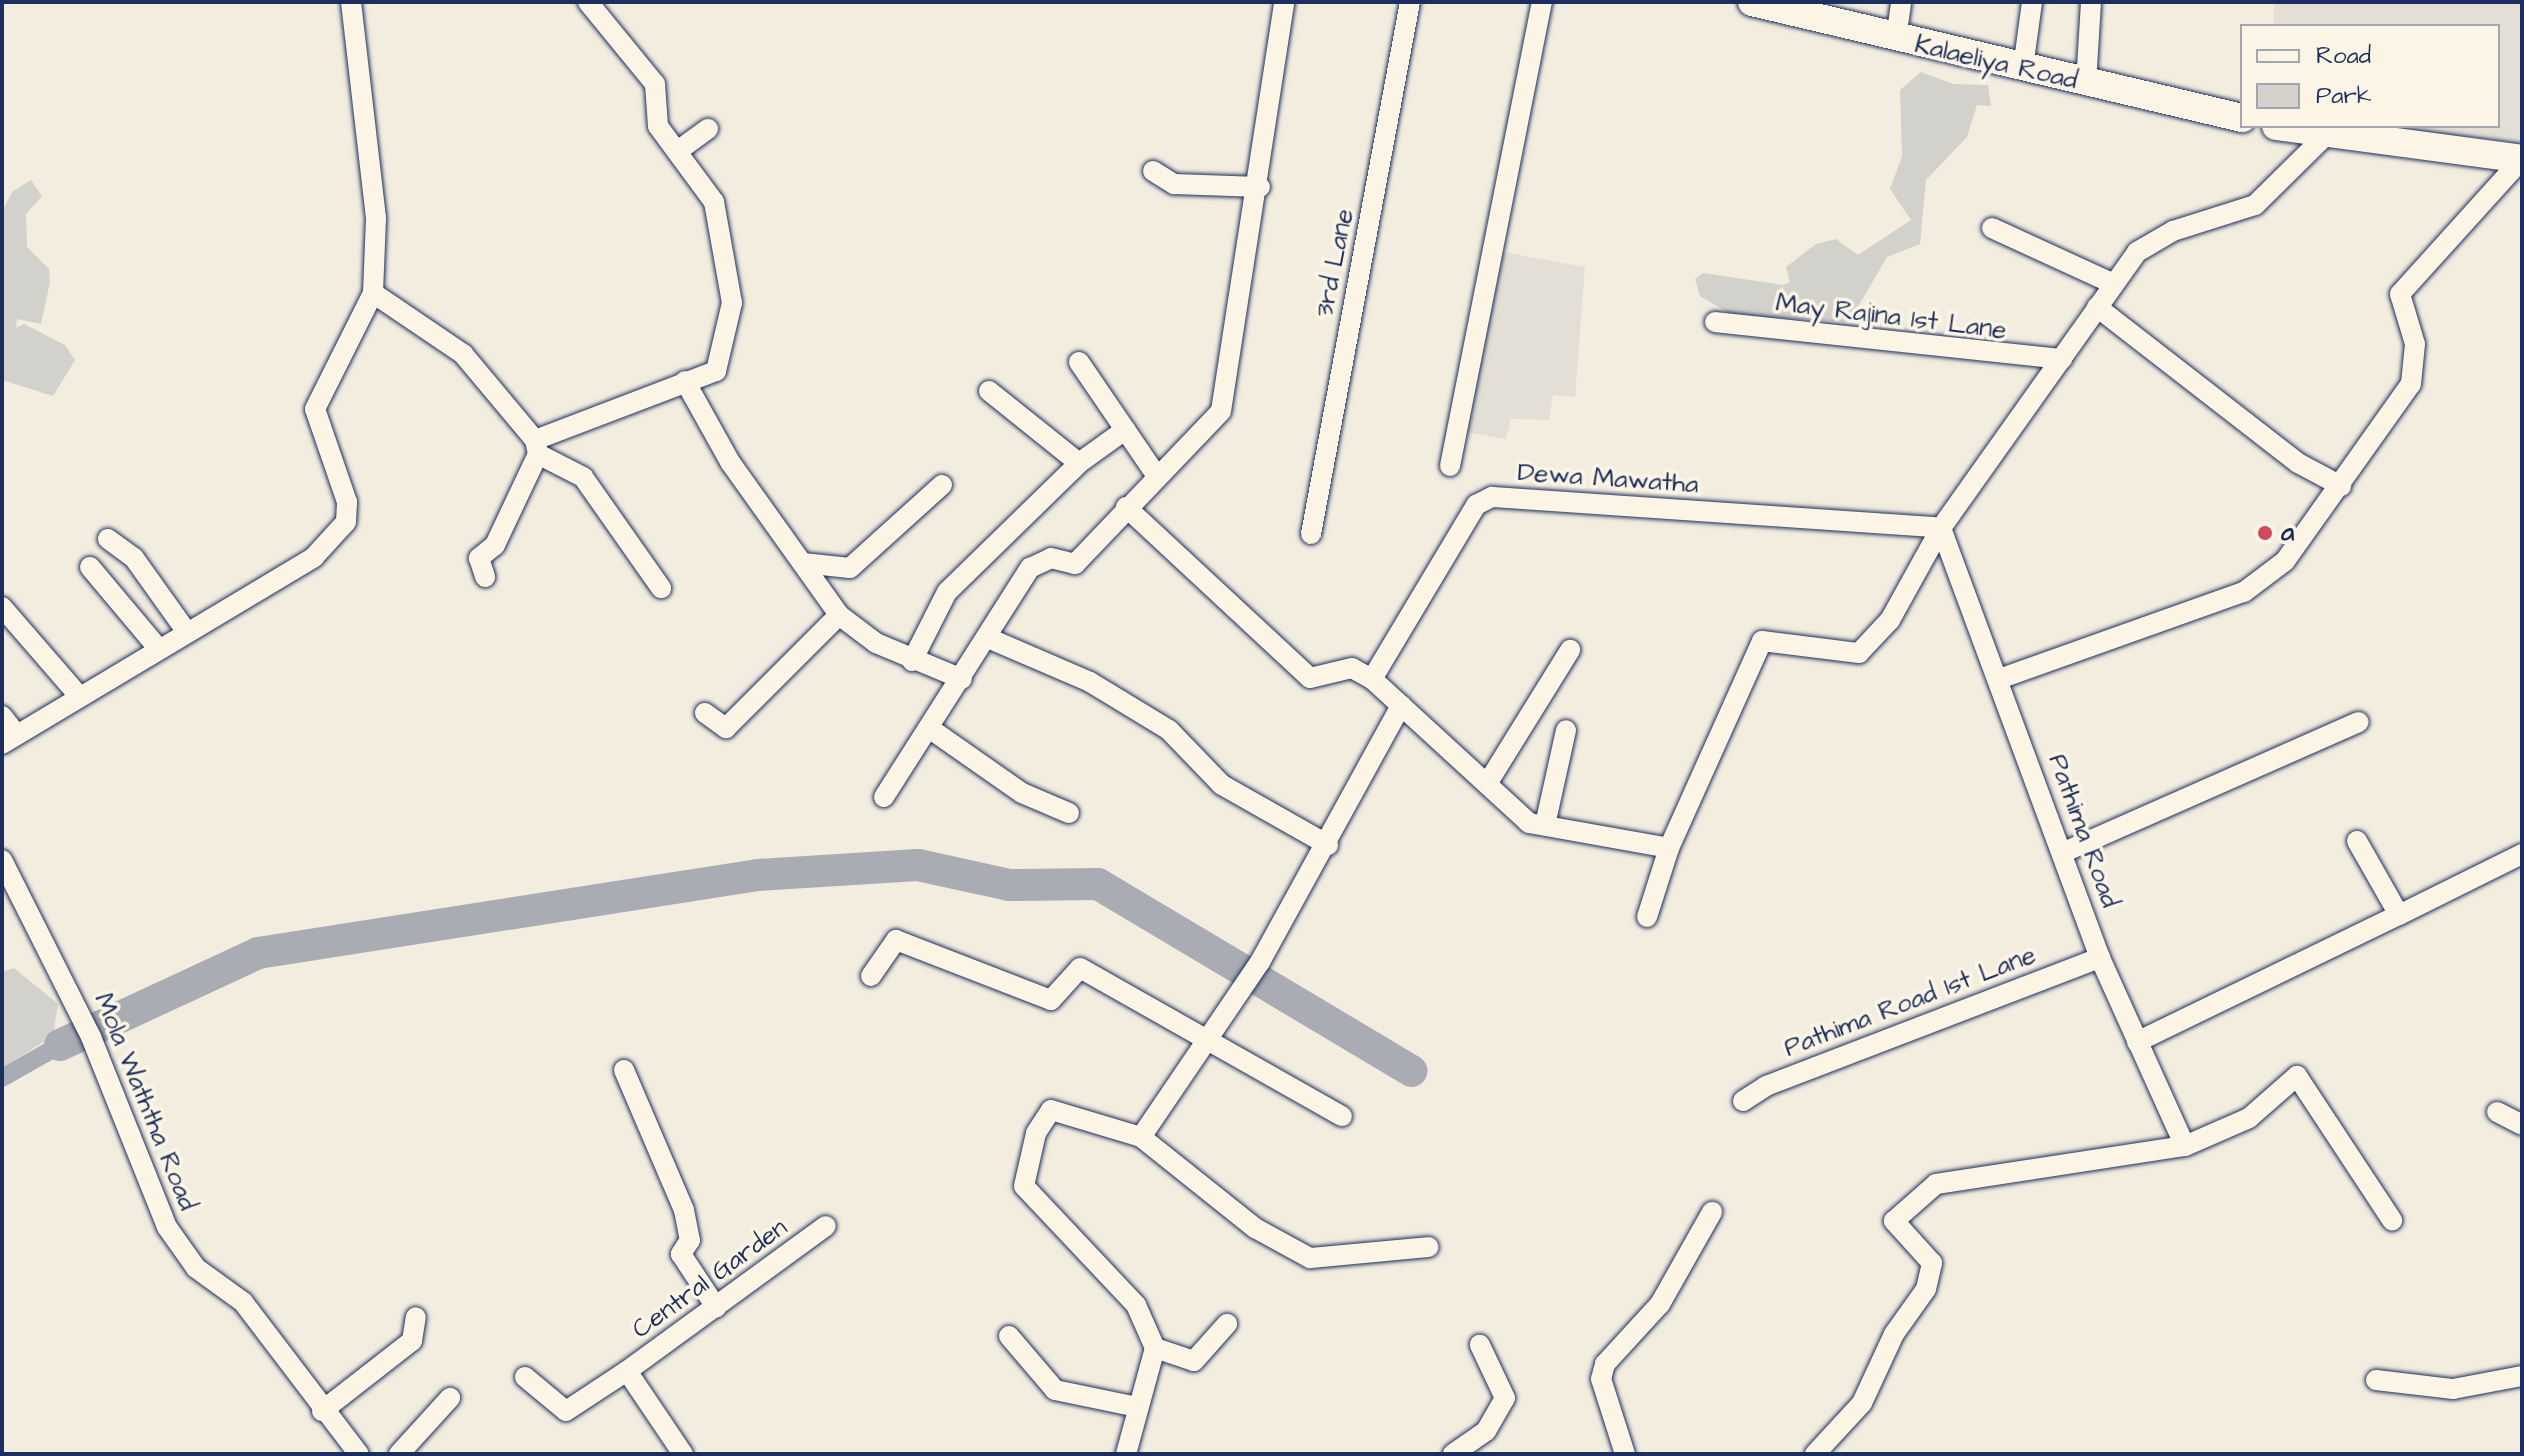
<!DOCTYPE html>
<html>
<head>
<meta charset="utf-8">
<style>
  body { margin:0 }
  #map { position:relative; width:2524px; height:1456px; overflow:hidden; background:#f3ede0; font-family:"Architects Daughter",sans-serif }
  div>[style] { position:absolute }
  .built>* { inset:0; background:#e3dfd6 }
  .green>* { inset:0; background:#d3d1cc }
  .canal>* { height:18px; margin:-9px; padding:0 9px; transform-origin:9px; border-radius:9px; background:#a9acb3 }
  .river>* { height:32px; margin:-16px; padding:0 16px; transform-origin:16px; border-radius:16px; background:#a9acb3 }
  .roads { filter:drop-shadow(0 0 2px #1b2f5e) drop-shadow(0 0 2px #1b2f5e) }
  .street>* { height:20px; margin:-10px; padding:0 10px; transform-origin:10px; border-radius:10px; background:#fcf5e5 }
  .secondary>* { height:28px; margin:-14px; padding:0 14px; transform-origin:14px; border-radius:14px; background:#fcf5e5 }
  .dots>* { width:22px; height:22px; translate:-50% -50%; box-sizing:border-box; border:4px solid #fcf5e5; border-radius:50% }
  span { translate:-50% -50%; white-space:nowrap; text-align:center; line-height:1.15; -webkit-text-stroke:7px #fcf5e5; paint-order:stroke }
  .street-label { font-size:26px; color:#1b2f5e }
  .poi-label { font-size:26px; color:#1b2f5e; font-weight:700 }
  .left { translate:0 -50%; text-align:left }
  .frame { position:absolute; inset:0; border:4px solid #1b2f5e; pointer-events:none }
  .legend { position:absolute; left:2240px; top:24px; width:260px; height:104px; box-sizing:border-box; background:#fcf5e5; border:2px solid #a2a6af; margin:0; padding:10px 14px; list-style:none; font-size:24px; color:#1b2f5e }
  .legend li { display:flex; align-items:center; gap:16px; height:40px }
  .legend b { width:40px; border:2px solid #a2a6af }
</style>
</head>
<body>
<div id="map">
  <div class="built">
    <div style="clip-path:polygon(2274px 2px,2522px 2px,2522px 143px,2396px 128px,2498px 126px,2498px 26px,2274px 26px)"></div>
    <div style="clip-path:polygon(1497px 251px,1585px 267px,1575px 397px,1553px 395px,1549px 420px,1511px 419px,1506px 439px,1466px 432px)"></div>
  </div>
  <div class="green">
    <div style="clip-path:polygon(1921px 72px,1953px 84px,1988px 85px,1991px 106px,1977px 105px,1967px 137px,1926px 180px,1920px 244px,1887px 257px,1849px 322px,1732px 315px,1700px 296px,1695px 279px,1703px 273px,1783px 285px,1790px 282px,1786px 267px,1816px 244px,1836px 239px,1858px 255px,1911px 220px,1890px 189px,1902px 156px,1900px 90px)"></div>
    <div style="clip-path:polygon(31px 180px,42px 196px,26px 214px,27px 247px,49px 269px,50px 282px,41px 324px,17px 319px,16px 328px,24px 324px,65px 345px,75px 360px,53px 396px,2px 380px,2px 212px,12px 192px)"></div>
    <div style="clip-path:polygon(14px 968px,58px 1004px,53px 1036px,2px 1068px,2px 972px)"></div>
  </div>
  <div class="canal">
    <div style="left:2px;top:1078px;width:67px;rotate:-29.6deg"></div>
  </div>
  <div class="river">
    <div style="left:60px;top:1045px;width:218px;rotate:-24.9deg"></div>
    <div style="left:258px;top:953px;width:506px;rotate:-8.87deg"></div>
    <div style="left:758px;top:875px;width:160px;rotate:-3.6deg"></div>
    <div style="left:918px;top:865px;width:93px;rotate:12.4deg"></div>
    <div style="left:1009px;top:885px;width:89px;rotate:-0.6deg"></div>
    <div style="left:1098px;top:884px;width:365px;rotate:30.8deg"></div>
  </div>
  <div class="roads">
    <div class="street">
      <div style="left:1896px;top:39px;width:37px;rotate:-82deg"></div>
      <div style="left:2023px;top:68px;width:67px;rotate:-82.2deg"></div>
      <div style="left:2086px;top:84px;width:82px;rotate:-86.5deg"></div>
      <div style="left:679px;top:150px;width:36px;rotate:-36deg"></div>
      <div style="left:1153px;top:171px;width:25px;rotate:32deg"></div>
      <div style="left:1174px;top:184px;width:86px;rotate:2deg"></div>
      <div style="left:1992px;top:228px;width:134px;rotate:24.7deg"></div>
      <div style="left:373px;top:293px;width:109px;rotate:34.1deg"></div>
      <div style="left:463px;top:354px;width:112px;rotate:50.1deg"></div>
      <div style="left:535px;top:440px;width:14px;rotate:78deg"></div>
      <div style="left:538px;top:454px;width:101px;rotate:115.3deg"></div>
      <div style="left:495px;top:545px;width:21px;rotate:141deg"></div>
      <div style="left:479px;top:558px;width:20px;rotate:72deg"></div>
      <div style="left:2097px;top:307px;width:254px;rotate:37.8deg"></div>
      <div style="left:2298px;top:463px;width:49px;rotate:28.1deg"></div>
      <div style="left:1715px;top:322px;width:349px;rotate:6.1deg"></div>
      <div style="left:1079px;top:362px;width:137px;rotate:55.7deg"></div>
      <div style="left:685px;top:381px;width:93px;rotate:60.9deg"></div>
      <div style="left:730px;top:462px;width:188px;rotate:54.5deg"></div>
      <div style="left:839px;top:615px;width:46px;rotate:37.1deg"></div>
      <div style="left:876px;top:643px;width:93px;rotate:22.7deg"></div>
      <div style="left:989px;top:391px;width:115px;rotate:38.7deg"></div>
      <div style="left:535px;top:440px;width:194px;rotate:-20.9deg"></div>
      <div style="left:716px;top:371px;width:70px;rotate:-76.8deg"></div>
      <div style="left:732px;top:303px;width:103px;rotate:-100.1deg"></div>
      <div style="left:714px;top:202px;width:94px;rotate:-126.4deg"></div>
      <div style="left:658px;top:126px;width:42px;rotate:-94.1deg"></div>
      <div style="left:655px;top:84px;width:106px;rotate:-129.3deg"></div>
      <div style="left:538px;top:454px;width:51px;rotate:27.1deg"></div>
      <div style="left:583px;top:477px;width:136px;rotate:54.9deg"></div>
      <div style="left:1450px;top:466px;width:473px;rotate:-78.8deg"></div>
      <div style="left:1126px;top:507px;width:251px;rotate:42.9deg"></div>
      <div style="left:1310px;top:678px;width:43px;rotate:-13.4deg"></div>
      <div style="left:1352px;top:668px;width:23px;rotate:29deg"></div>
      <div style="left:1372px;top:679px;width:213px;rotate:42.5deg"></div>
      <div style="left:1529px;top:823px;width:142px;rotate:10.1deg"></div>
      <div style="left:1669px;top:848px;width:227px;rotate:-65.8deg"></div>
      <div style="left:1762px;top:641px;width:98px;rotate:7.1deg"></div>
      <div style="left:1859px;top:653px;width:45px;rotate:-46.8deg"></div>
      <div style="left:1890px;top:620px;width:105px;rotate:-61deg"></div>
      <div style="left:1941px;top:528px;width:339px;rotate:-54.6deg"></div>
      <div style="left:2137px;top:252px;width:42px;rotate:-30.3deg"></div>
      <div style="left:2173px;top:231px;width:86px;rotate:-17.6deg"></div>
      <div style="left:2255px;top:205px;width:97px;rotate:-44.6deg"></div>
      <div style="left:1941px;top:528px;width:458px;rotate:69.7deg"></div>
      <div style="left:2100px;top:958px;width:206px;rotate:65.7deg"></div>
      <div style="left:1311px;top:534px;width:541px;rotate:-79.46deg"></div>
      <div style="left:108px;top:539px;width:32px;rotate:36deg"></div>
      <div style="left:134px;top:558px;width:90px;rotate:54.5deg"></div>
      <div style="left:803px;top:563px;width:47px;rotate:6.1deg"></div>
      <div style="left:850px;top:568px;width:124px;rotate:-42.1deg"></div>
      <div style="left:90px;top:567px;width:106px;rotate:50deg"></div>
      <div style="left:2px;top:607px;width:118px;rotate:49.1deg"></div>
      <div style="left:988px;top:638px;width:111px;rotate:23.3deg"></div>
      <div style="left:1090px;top:682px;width:92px;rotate:31.3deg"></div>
      <div style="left:1169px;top:730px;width:76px;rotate:46.1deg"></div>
      <div style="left:1222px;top:785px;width:122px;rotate:29.5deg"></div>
      <div style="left:912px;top:661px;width:77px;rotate:-63.1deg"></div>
      <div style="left:947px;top:592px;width:185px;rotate:-44.3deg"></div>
      <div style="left:1079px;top:463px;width:57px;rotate:-35.7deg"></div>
      <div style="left:1372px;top:679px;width:203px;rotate:-59.1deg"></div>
      <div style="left:1476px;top:505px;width:18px;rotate:-27deg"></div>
      <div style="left:1492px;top:497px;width:450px;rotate:3.9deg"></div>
      <div style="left:1999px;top:679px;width:260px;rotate:-19.6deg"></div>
      <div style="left:2244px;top:592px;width:51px;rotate:-37.1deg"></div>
      <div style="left:2285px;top:561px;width:217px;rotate:-54.6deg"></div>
      <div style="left:2411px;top:384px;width:40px;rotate:-84.3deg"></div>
      <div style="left:2415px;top:344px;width:52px;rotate:-106.7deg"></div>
      <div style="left:2400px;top:294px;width:182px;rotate:-47.9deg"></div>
      <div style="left:705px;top:713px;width:26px;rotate:36deg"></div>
      <div style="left:726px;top:728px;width:160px;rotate:-45deg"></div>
      <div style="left:2px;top:716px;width:24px;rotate:52deg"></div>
      <div style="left:929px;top:728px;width:113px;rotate:35deg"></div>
      <div style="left:1022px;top:793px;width:51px;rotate:23.1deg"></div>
      <div style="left:2px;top:744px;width:364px;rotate:-30.9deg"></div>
      <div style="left:314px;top:557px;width:47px;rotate:-47.6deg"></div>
      <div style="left:346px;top:522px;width:20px;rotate:-87deg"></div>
      <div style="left:347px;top:502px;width:98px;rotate:-109deg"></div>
      <div style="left:315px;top:409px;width:130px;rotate:-63.4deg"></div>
      <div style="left:373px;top:293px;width:75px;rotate:-87.7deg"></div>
      <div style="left:376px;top:218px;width:217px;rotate:-96.6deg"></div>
      <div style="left:1487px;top:784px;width:158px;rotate:-58.2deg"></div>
      <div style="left:884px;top:797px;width:272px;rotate:-57.5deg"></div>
      <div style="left:1030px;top:568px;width:23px;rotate:-25deg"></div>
      <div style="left:1051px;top:558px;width:25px;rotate:14deg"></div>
      <div style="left:1075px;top:564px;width:211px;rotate:-46.3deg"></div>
      <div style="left:1221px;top:411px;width:414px;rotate:-81.2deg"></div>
      <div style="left:1545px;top:825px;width:97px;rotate:-77.5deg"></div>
      <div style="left:2357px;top:841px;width:85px;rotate:60.4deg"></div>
      <div style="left:2399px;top:915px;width:137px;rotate:-26.4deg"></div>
      <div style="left:2064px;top:852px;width:322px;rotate:-23.8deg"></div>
      <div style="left:2px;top:860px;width:198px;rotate:63.3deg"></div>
      <div style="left:91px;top:1037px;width:205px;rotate:68.2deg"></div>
      <div style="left:167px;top:1227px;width:50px;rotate:54.7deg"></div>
      <div style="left:196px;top:1268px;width:58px;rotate:35.9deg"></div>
      <div style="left:243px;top:1302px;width:191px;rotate:52.7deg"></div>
      <div style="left:1647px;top:917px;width:72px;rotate:-72.3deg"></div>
      <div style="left:871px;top:976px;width:44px;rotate:-55.2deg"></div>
      <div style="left:896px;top:940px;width:166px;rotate:21.2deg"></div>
      <div style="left:1051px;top:1000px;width:43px;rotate:-47.8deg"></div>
      <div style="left:1080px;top:968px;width:301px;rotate:29.5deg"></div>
      <div style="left:2137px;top:1042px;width:291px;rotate:-25.9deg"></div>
      <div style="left:624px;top:1070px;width:152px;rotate:66.8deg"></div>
      <div style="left:684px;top:1210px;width:31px;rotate:79deg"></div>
      <div style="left:690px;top:1240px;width:17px;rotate:123deg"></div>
      <div style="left:681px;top:1254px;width:64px;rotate:56.6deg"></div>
      <div style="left:1743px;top:1101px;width:27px;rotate:-33deg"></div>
      <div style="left:1766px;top:1086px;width:358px;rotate:-21deg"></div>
      <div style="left:2497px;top:1112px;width:28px;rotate:27deg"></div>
      <div style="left:1141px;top:1137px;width:146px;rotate:38.6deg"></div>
      <div style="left:1255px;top:1228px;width:63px;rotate:28.6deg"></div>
      <div style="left:1310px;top:1258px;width:119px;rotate:-5.3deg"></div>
      <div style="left:1009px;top:1336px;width:71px;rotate:49.6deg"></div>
      <div style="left:1055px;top:1390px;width:84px;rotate:11.7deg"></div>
      <div style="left:1155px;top:1348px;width:41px;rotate:18.4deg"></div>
      <div style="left:1194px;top:1361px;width:50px;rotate:-48.3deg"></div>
      <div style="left:525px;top:1377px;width:53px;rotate:39.7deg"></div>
      <div style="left:566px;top:1411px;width:73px;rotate:-33.3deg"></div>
      <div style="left:2376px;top:1380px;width:78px;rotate:6.7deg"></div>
      <div style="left:2453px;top:1389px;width:70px;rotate:-10.7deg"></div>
      <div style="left:322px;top:1411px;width:114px;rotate:-37.9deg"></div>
      <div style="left:412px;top:1341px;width:24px;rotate:-81deg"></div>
      <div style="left:399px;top:1454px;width:76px;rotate:-47.7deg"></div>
      <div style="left:683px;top:1454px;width:100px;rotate:-124deg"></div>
      <div style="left:627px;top:1371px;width:246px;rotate:-36.1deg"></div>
      <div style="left:1126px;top:1454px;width:110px;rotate:-74.7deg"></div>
      <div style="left:1155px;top:1348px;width:47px;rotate:-113.8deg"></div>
      <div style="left:1136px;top:1305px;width:163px;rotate:-133.3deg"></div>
      <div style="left:1024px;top:1186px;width:54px;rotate:-77.2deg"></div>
      <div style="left:1036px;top:1133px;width:27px;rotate:-57deg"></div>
      <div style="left:1051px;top:1110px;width:94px;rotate:16.7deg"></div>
      <div style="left:1141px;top:1137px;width:212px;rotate:-55.8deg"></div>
      <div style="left:1260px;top:962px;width:293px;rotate:-61.2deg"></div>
      <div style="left:1453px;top:1454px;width:40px;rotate:-34.9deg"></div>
      <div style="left:1486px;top:1431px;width:38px;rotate:-60deg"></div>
      <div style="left:1505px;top:1398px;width:59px;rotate:-115.3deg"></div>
      <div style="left:1625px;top:1454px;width:79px;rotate:-107.7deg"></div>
      <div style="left:1601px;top:1379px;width:16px;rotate:-75deg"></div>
      <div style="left:1605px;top:1364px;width:81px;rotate:-47.5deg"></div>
      <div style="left:1660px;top:1304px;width:106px;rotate:-60.5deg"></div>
      <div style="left:1815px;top:1454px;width:69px;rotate:-47.3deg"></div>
      <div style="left:1862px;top:1403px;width:76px;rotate:-65.1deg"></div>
      <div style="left:1894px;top:1334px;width:55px;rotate:-54.6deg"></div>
      <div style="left:1926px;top:1289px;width:27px;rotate:-77deg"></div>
      <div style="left:1932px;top:1263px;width:57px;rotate:-132.1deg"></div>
      <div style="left:1894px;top:1221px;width:56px;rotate:-41.4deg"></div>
      <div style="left:1936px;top:1184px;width:252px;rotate:-8.7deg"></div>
      <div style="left:2185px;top:1146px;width:70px;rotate:-23.6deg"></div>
      <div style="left:2249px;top:1118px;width:64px;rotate:-41.2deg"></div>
      <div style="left:2297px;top:1076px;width:173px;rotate:56.6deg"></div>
    </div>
    <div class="secondary">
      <div style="left:1752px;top:2px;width:504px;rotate:13.32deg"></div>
      <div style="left:2276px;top:126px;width:248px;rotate:7.6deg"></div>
    </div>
  </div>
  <div class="dots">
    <div style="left:2265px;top:533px;background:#d1495b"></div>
  </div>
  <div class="street-label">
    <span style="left:1996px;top:63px;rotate:13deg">Kalaeliya Road</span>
    <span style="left:1335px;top:263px;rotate:-79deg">3rd Lane</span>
    <span style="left:1891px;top:317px;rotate:7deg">May Rajina 1st Lane</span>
    <span style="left:1608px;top:479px;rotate:4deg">Dewa Mawatha</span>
    <span style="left:2083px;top:831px;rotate:70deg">Pathima Road</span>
    <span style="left:1910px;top:1002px;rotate:-21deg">Pathima Road 1st Lane</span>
    <span style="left:145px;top:1102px;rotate:68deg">Mola Waththa Road</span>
    <span style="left:710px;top:1279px;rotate:-36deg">Central Garden</span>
  </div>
  <div class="poi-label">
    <span class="left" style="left:2281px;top:533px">a</span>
  </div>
  <div class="frame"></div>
  <ul class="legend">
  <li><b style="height:10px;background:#fcf5e5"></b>Road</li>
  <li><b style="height:22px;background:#d3d1cc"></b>Park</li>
  </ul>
</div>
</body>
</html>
